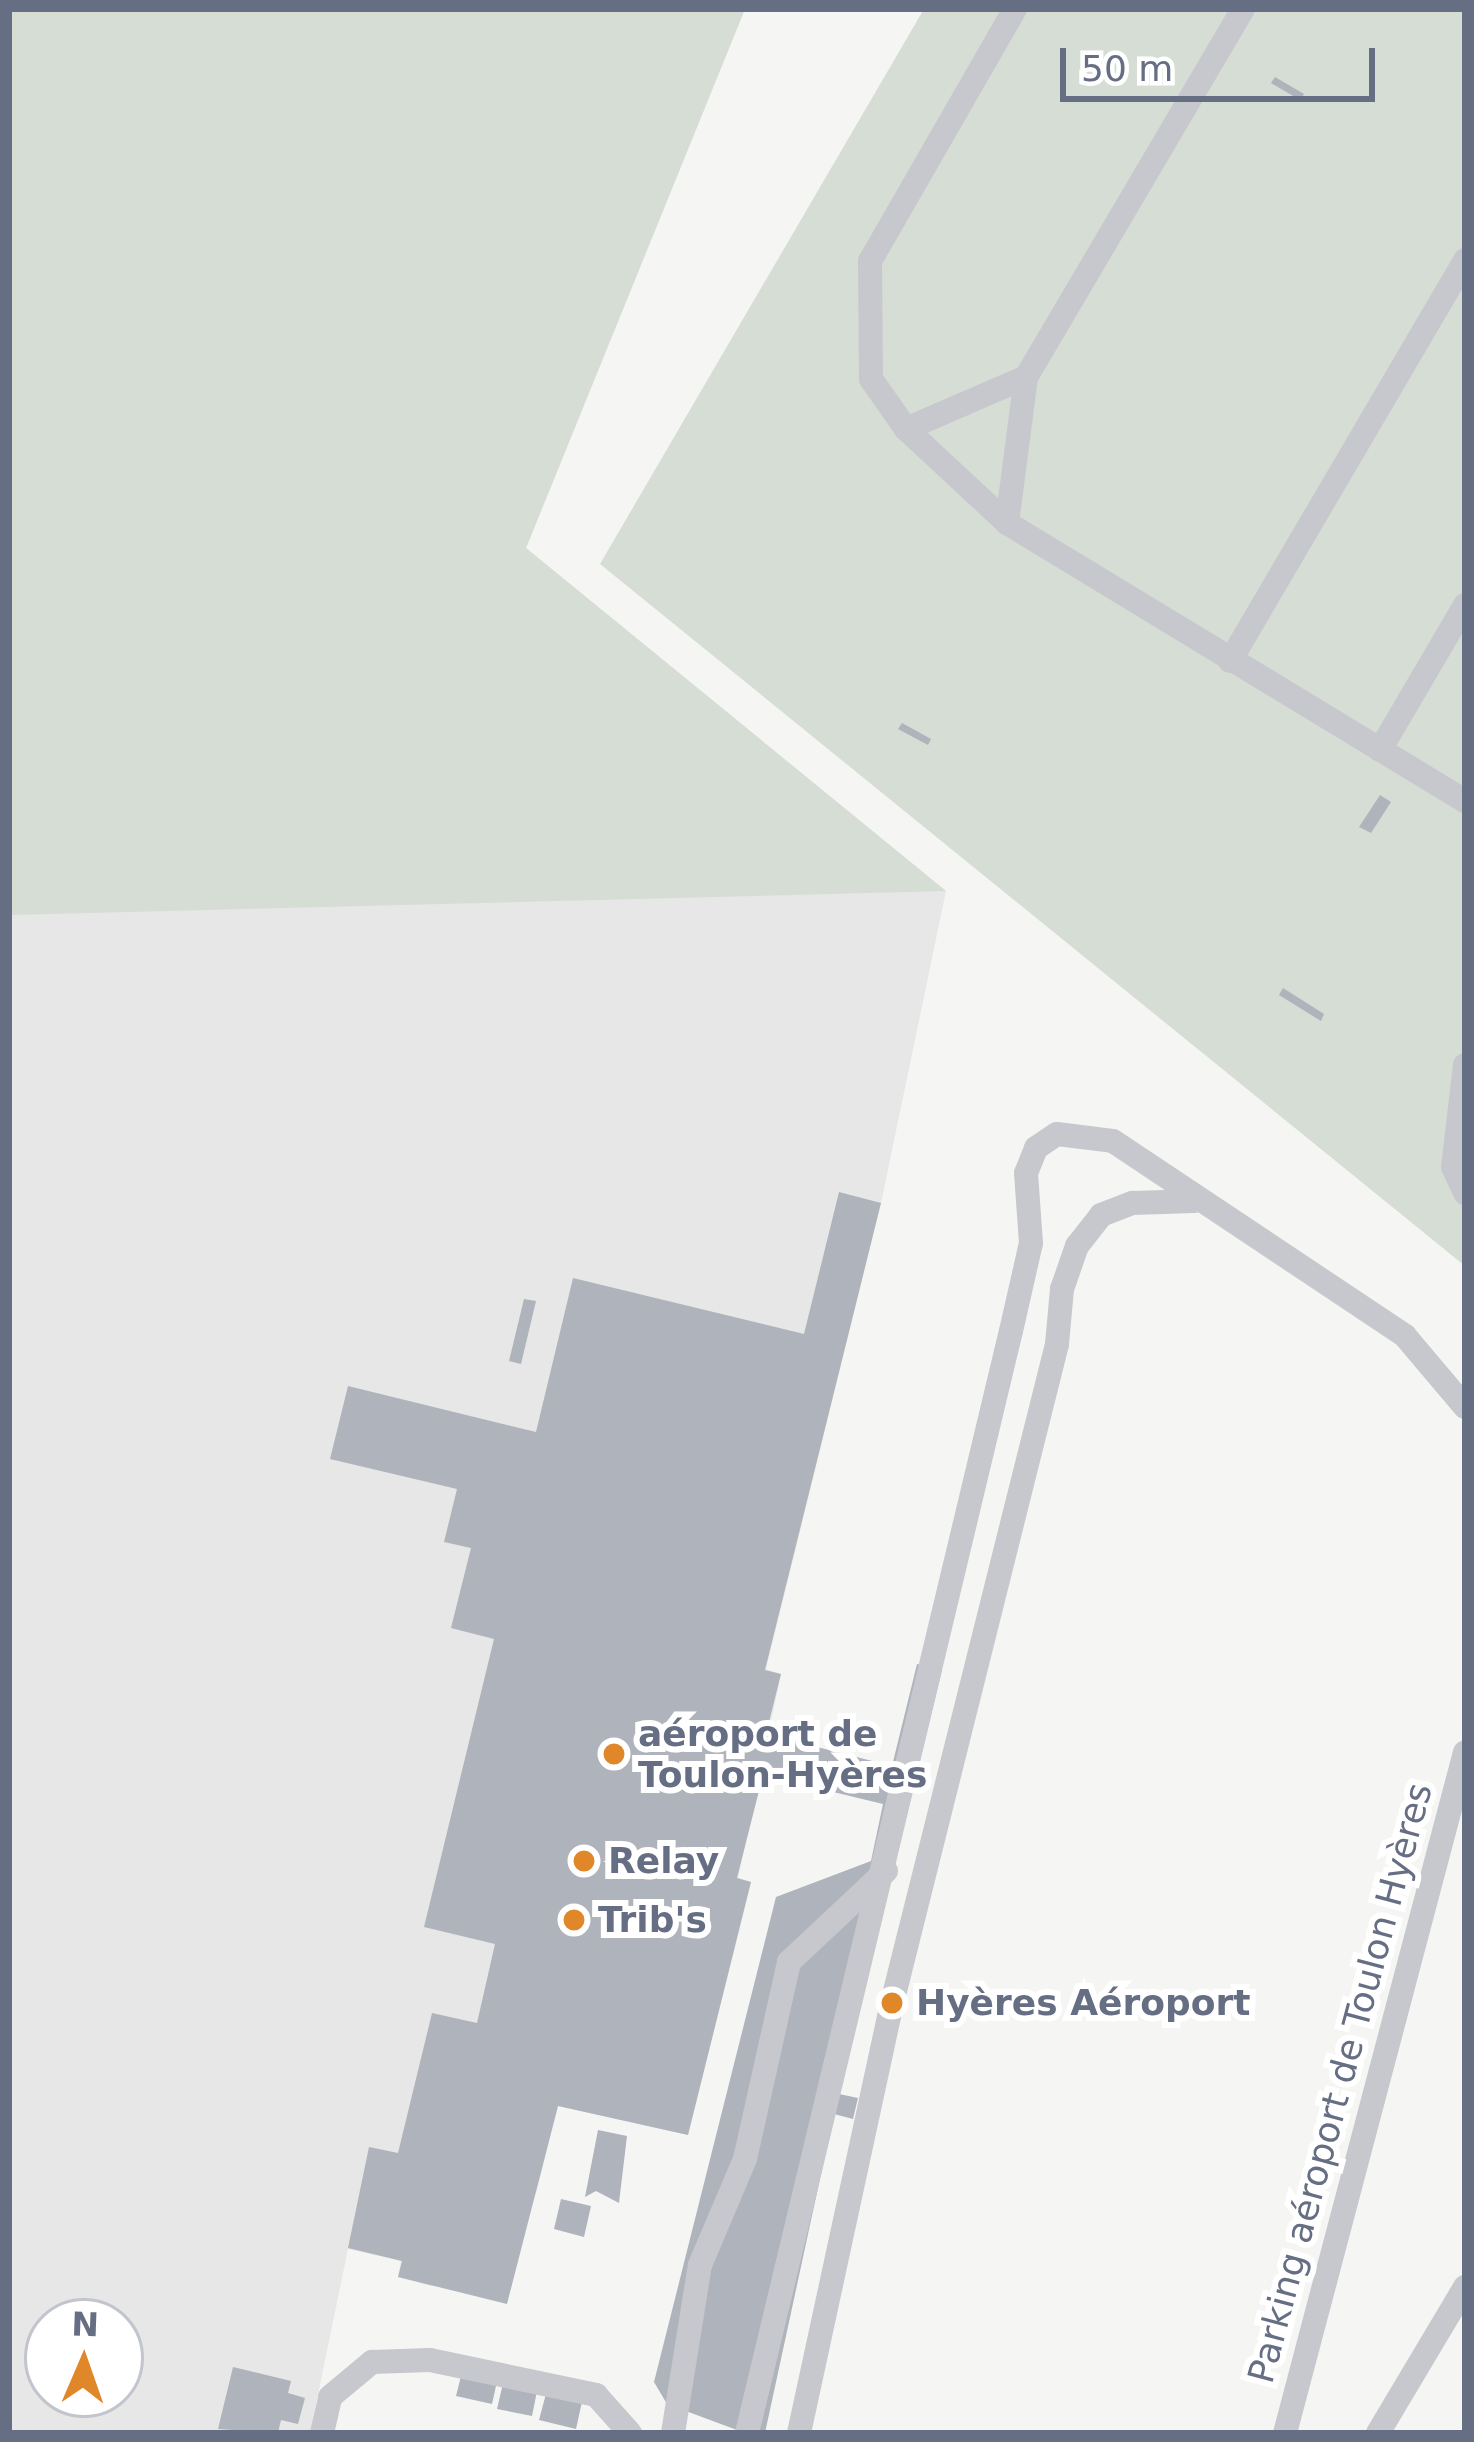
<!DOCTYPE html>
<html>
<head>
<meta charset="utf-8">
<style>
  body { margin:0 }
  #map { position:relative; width:1474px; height:2442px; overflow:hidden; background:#f5f6f3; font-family:"DejaVu Sans",sans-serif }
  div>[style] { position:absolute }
  .built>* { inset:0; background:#e6e7e6 }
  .green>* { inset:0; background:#d5ddd4 }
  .building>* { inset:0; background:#afb3bb }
  .service>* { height:24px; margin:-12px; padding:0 12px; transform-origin:12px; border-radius:12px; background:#c7c8cd }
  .dots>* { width:33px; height:33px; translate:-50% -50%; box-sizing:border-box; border:6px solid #fff; border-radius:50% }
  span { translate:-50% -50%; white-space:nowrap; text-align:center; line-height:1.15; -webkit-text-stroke:12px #fff; paint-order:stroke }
  .poi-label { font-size:36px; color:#666e84; font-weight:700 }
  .left { translate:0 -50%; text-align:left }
  .street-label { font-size:36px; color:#666e84 }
  .frame { position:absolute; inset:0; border:12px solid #666e84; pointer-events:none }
  .north { position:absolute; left:24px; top:2298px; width:120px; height:120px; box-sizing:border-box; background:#fff; border:3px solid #c2c5ce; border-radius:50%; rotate:2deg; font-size:33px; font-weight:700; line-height:48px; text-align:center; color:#666e84 }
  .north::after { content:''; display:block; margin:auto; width:42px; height:54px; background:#e08729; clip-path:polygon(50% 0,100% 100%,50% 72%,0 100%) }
  .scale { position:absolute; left:1060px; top:48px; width:315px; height:54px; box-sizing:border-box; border:6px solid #666e84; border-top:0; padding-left:15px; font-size:36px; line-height:42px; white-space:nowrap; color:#666e84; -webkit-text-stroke:9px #fff; paint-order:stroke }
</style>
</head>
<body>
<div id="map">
  <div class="built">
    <div style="clip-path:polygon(evenodd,9px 9px,745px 9px,526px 548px,946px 891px,881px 1203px,766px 1669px,781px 1674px,738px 1878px,751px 1882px,688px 2135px,558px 2106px,536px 2194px,431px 2286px,398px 2277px,401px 2261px,348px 2249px,310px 2433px,9px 2433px,9px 9px,48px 2322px,120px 2322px,120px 2394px,48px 2394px,48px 2322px)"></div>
  </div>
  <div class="green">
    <div style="clip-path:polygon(9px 9px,745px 9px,526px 548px,946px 891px,9px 915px)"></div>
    <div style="clip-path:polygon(924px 9px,1465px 9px,1465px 1266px,600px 564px)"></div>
  </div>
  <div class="building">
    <div style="clip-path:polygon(1275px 77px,1304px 94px,1300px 100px,1271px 83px)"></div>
    <div style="clip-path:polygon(902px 723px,931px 739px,928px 745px,898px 729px)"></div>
    <div style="clip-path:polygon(1380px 795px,1391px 802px,1371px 833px,1359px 827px)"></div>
    <div style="clip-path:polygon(1283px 988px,1324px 1014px,1321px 1021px,1279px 995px)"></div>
    <div style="clip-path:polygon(839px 1192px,881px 1203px,765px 1670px,781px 1674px,766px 1734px,892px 1766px,917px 1664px,942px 1670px,839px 2094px,858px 2098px,853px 2119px,834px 2114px,765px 2433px,745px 2433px,667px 2404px,654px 2382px,776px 1897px,871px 1861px,883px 1804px,763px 1775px,737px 1878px,751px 1882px,688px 2135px,558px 2106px,507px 2304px,398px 2277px,402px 2261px,348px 2248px,369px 2147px,398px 2153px,432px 2013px,477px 2023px,495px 1944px,424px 1927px,494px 1639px,451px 1628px,471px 1548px,444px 1542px,457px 1489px,330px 1459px,348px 1386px,536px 1432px,573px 1278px,804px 1334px)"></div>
    <div style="clip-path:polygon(524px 1299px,536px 1301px,521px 1364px,509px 1361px)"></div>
    <div style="clip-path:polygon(598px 2130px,627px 2136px,619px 2203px,596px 2191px,585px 2197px)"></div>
    <div style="clip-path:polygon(561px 2199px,591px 2206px,584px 2237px,554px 2229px)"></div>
    <div style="clip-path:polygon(233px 2367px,291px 2381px,288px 2393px,305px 2398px,298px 2424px,281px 2420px,278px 2433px,218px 2429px)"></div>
    <div style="clip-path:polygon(463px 2368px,498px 2377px,492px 2404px,456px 2396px)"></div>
    <div style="clip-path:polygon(504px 2379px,538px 2386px,532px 2416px,497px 2409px)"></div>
    <div style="clip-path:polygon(547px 2390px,583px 2397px,576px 2429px,539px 2420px)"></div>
  </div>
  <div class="service">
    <div style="left:1015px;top:9px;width:291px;rotate:119.9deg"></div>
    <div style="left:870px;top:261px;width:118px;rotate:89.5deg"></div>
    <div style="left:871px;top:379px;width:61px;rotate:55deg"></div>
    <div style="left:906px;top:429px;width:131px;rotate:-23.4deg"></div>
    <div style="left:1243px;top:9px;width:427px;rotate:120.5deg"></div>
    <div style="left:1026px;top:377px;width:147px;rotate:97.4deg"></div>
    <div style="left:1007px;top:523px;width:536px;rotate:31.26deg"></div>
    <div style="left:906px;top:429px;width:138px;rotate:42.9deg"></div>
    <div style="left:1230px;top:661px;width:465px;rotate:-59.6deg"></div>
    <div style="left:1380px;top:750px;width:168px;rotate:-59.6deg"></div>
    <div style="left:1465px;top:1065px;width:103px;rotate:96.7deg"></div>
    <div style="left:1453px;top:1167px;width:29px;rotate:65deg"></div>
    <div style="left:322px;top:2433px;width:37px;rotate:-77deg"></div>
    <div style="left:330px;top:2397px;width:55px;rotate:-39.8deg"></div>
    <div style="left:372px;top:2362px;width:58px;rotate:-2deg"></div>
    <div style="left:430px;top:2360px;width:170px;rotate:11.9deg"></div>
    <div style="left:596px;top:2395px;width:51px;rotate:48.2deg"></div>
    <div style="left:673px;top:2433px;width:170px;rotate:-80.9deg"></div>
    <div style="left:700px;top:2265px;width:115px;rotate:-67deg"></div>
    <div style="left:745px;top:2159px;width:202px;rotate:-77.4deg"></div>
    <div style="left:789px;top:1962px;width:133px;rotate:-43.2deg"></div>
    <div style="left:747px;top:2433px;width:1133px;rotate:-76.53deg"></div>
    <div style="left:1011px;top:1331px;width:90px;rotate:-77.2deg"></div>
    <div style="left:1031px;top:1243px;width:70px;rotate:-94.1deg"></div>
    <div style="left:1026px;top:1173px;width:27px;rotate:-68deg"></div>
    <div style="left:1036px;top:1148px;width:25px;rotate:-34deg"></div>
    <div style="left:1057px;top:1134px;width:56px;rotate:7.1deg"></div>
    <div style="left:1113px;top:1141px;width:351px;rotate:33.7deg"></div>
    <div style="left:1405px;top:1336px;width:93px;rotate:49.8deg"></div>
    <div style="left:799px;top:2433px;width:440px;rotate:-77.8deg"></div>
    <div style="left:892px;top:2003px;width:679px;rotate:-75.94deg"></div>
    <div style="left:1057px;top:1344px;width:55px;rotate:-84.8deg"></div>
    <div style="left:1062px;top:1289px;width:46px;rotate:-70.8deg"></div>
    <div style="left:1077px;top:1246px;width:39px;rotate:-52deg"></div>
    <div style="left:1101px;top:1215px;width:34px;rotate:-21deg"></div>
    <div style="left:1133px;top:1203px;width:61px;rotate:-1.9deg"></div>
    <div style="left:1285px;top:2433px;width:704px;rotate:-75.19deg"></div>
    <div style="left:1378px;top:2433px;width:170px;rotate:-59.2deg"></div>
  </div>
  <div class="dots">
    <div style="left:614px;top:1754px;background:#e08729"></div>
    <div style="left:584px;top:1861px;background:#e08729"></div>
    <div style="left:574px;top:1920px;background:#e08729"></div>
    <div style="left:892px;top:2003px;background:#e08729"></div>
  </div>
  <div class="poi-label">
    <span class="left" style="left:638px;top:1754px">aéroport de<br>Toulon-Hyères</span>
    <span class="left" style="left:608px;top:1861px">Relay</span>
    <span class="left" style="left:598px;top:1920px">Trib's</span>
    <span class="left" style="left:916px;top:2003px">Hyères Aéroport</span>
  </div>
  <div class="street-label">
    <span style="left:1340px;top:2083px;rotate:-75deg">Parking aéroport de Toulon Hyères</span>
  </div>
  <div class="frame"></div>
  <div class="north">N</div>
  <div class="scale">50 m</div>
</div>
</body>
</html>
